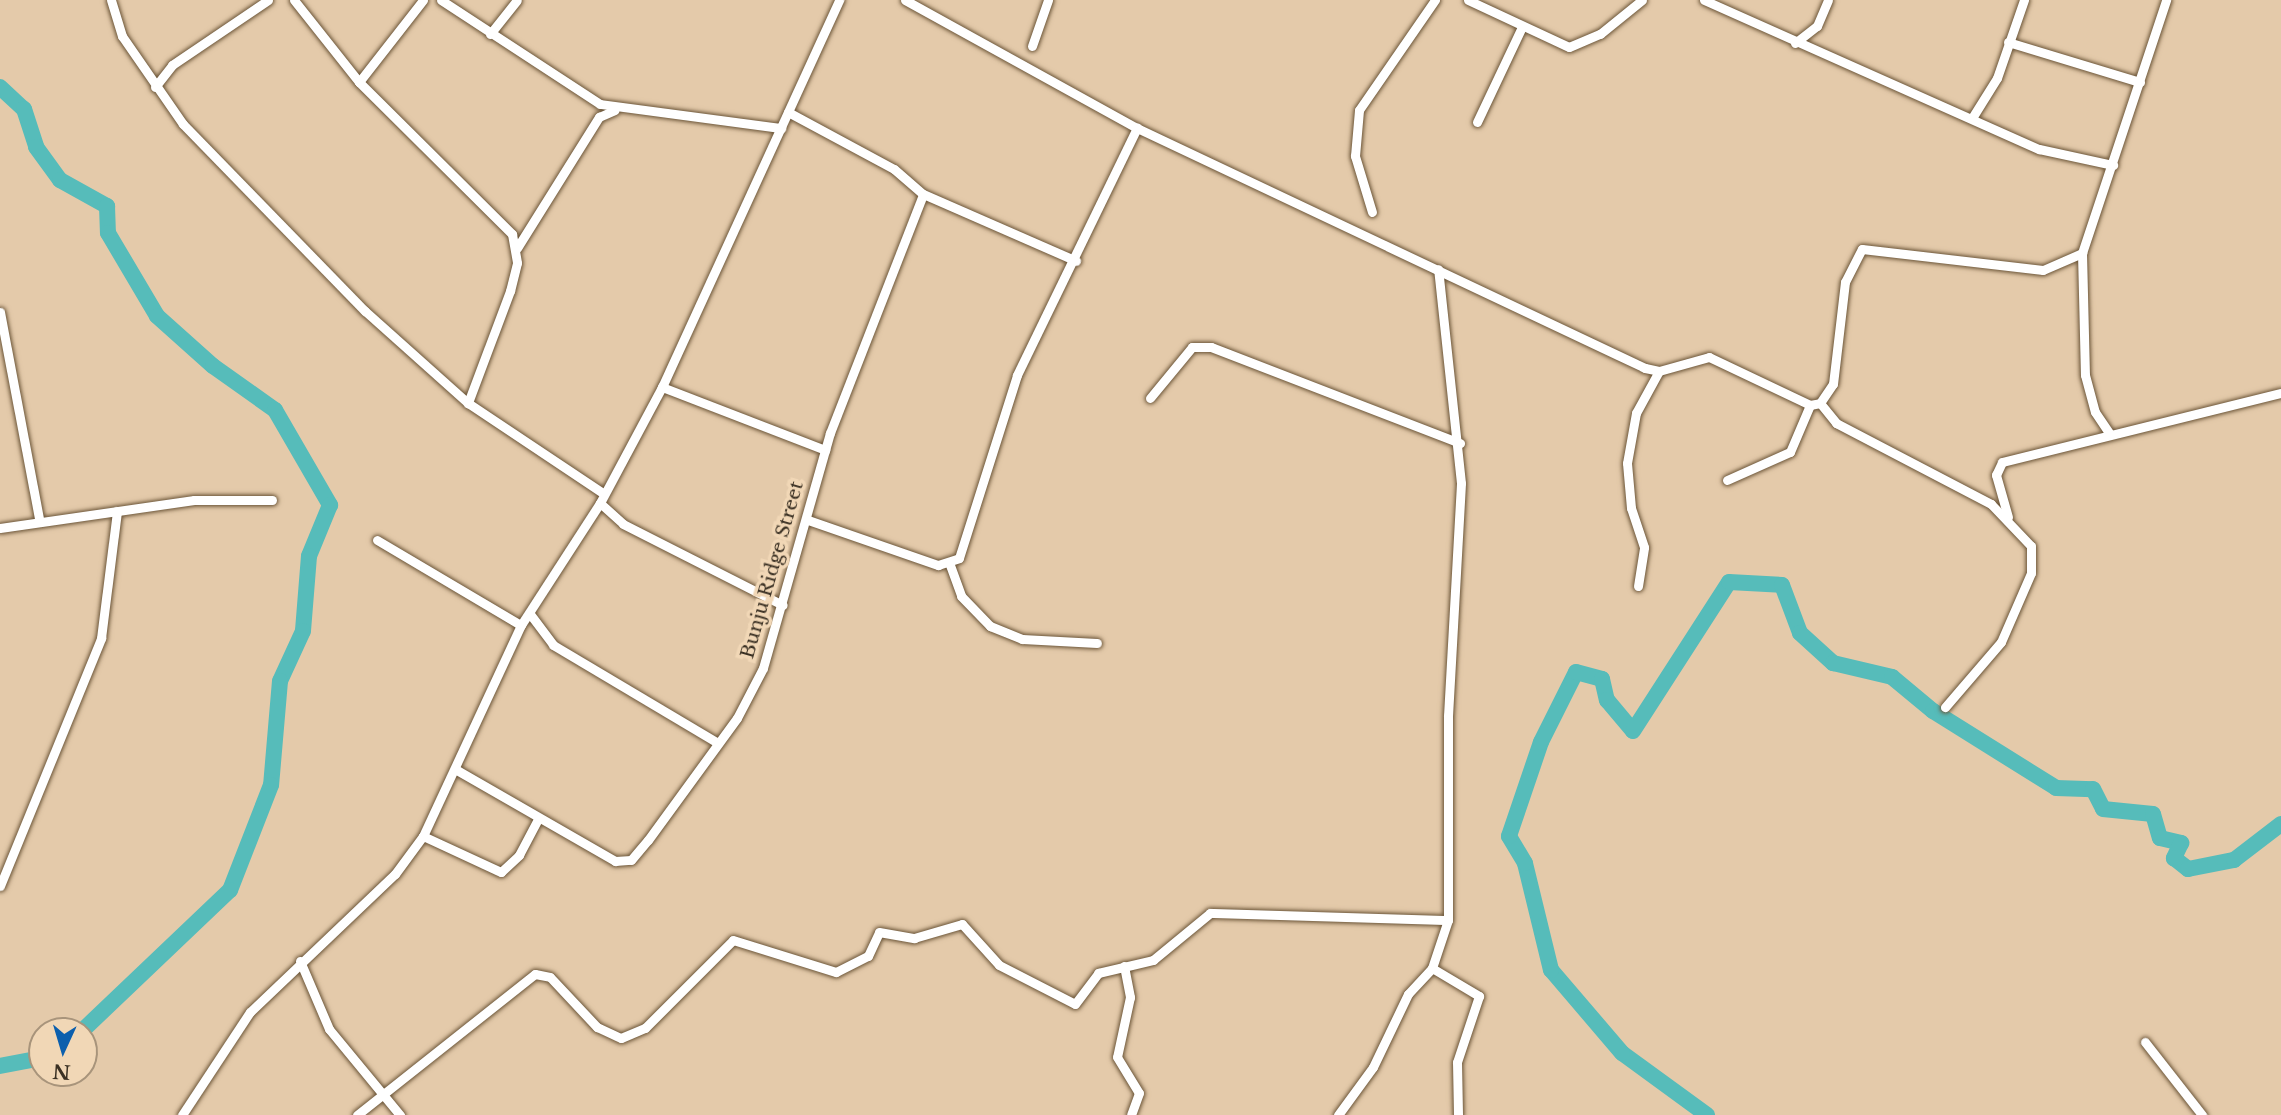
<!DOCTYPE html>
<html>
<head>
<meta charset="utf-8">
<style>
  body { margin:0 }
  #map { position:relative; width:2281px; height:1115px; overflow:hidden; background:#e4caaa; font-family:"Libre Baskerville",serif }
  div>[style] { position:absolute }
  .river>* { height:16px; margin:-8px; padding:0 8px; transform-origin:8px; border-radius:8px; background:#56bcba }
  .roads { filter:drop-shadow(0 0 2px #6b5538) drop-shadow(0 0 2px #6b5538) }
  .street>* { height:9px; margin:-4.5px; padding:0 4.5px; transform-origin:4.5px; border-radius:4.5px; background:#fff }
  span { translate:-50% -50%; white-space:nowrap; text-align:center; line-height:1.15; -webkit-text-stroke:7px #f1d7b6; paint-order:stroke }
  .street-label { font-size:19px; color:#3a3023 }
  .north { position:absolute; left:28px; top:1017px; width:70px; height:70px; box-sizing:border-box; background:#f1d7b6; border:2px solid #a8947b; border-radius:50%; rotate:184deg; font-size:19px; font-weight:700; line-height:28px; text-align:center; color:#3a3023 }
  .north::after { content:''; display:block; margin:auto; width:24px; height:32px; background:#0c5fad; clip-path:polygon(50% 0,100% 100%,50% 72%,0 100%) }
</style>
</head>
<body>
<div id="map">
  <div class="river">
    <div style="left:0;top:87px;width:33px;rotate:43deg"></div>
    <div style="left:24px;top:109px;width:40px;rotate:72deg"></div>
    <div style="left:36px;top:147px;width:41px;rotate:54deg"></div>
    <div style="left:60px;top:180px;width:54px;rotate:29deg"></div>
    <div style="left:107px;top:206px;width:27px;rotate:88deg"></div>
    <div style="left:108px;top:233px;width:96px;rotate:59.4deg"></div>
    <div style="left:157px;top:316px;width:75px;rotate:41.8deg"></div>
    <div style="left:213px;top:366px;width:76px;rotate:35.4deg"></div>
    <div style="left:275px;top:410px;width:110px;rotate:59.9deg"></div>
    <div style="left:330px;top:505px;width:55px;rotate:112.4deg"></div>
    <div style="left:309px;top:556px;width:75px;rotate:94.6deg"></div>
    <div style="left:303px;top:631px;width:55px;rotate:114.7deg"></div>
    <div style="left:280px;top:681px;width:104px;rotate:94.9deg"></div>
    <div style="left:271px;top:785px;width:113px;rotate:111.3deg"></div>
    <div style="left:230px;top:890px;width:204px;rotate:136.4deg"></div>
    <div style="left:0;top:1066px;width:43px;rotate:-10.8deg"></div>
    <div style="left:1707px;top:1115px;width:105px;rotate:-143.9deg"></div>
    <div style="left:1622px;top:1053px;width:109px;rotate:-130.5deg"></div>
    <div style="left:1551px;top:970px;width:110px;rotate:-103.7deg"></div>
    <div style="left:1525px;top:863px;width:31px;rotate:-121deg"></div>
    <div style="left:1509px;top:836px;width:99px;rotate:-71.2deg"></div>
    <div style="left:1541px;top:742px;width:78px;rotate:-63.4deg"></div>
    <div style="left:1576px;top:672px;width:27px;rotate:15deg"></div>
    <div style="left:1602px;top:679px;width:22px;rotate:77deg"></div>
    <div style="left:1607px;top:700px;width:40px;rotate:50deg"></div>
    <div style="left:1633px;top:731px;width:177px;rotate:-57.2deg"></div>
    <div style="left:1729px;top:582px;width:53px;rotate:3.2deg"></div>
    <div style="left:1782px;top:585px;width:51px;rotate:69.4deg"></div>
    <div style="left:1800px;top:633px;width:45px;rotate:42.3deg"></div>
    <div style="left:1833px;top:663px;width:61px;rotate:13.3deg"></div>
    <div style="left:1892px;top:677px;width:53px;rotate:39.7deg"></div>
    <div style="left:1933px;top:711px;width:145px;rotate:32deg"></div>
    <div style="left:2056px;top:788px;width:37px;rotate:2deg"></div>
    <div style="left:2093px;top:789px;width:22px;rotate:63deg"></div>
    <div style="left:2103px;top:809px;width:50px;rotate:5.7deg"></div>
    <div style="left:2153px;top:814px;width:25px;rotate:74deg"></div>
    <div style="left:2160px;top:838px;width:22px;rotate:13deg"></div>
    <div style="left:2181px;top:843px;width:17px;rotate:115deg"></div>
    <div style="left:2174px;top:858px;width:18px;rotate:38deg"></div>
    <div style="left:2188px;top:869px;width:47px;rotate:-11.1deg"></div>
    <div style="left:2234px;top:860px;width:59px;rotate:-37.5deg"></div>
  </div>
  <div class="roads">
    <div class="street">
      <div style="left:111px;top:0;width:38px;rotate:73deg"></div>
      <div style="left:122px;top:36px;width:107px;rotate:55.3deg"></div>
      <div style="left:183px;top:124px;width:261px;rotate:45.8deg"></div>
      <div style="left:365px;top:311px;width:138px;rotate:41.8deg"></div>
      <div style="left:468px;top:403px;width:162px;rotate:33.7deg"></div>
      <div style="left:294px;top:0;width:105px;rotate:51.6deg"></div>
      <div style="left:359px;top:82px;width:216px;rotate:44.8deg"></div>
      <div style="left:512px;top:234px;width:29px;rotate:80deg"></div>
      <div style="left:517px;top:263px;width:29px;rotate:104deg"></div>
      <div style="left:510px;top:291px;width:120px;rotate:110.6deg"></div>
      <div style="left:441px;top:0;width:190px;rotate:33.2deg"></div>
      <div style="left:600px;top:104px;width:183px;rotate:7.6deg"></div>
      <div style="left:905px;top:0;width:265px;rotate:28.9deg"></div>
      <div style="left:1137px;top:128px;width:562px;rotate:25.29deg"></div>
      <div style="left:1645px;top:368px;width:14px;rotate:12deg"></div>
      <div style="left:1659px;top:371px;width:52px;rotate:-15.6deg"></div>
      <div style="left:1709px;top:357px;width:112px;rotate:25.4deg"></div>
      <div style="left:1810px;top:405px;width:10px;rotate:-11deg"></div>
      <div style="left:1820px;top:403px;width:23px;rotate:-56deg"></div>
      <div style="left:1833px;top:384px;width:103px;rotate:-83.3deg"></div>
      <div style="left:1845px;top:282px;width:37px;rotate:-63deg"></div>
      <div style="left:1862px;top:249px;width:182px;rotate:6.6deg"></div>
      <div style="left:2043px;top:270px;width:43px;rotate:-23.6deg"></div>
      <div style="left:2082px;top:253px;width:267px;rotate:-71.6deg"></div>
      <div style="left:1468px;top:0;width:111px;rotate:25deg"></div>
      <div style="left:1569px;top:47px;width:34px;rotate:-23deg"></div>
      <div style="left:1600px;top:34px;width:54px;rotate:-39deg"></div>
      <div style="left:1704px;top:0;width:367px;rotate:24deg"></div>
      <div style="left:2039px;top:149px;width:76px;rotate:12.2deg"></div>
      <div style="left:490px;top:34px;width:43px;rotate:-51.5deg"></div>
      <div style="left:2008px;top:42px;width:138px;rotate:16.9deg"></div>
      <div style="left:1795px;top:43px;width:28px;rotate:-38deg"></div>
      <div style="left:1817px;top:26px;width:28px;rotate:-67deg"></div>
      <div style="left:1032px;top:46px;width:49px;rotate:-70.8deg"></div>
      <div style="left:359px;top:82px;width:104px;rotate:-52deg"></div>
      <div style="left:155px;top:87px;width:28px;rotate:-52deg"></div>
      <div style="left:172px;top:65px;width:116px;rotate:-34.1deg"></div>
      <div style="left:788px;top:112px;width:120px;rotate:28.3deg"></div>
      <div style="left:894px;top:169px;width:38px;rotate:41deg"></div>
      <div style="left:923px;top:194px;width:167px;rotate:23.6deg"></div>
      <div style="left:1972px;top:118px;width:47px;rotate:-58deg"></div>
      <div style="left:1997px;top:78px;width:83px;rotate:-70.9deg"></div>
      <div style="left:1477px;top:122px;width:103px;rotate:-64.7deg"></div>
      <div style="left:1372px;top:212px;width:59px;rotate:-106.9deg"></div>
      <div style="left:1355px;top:156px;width:46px;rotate:-85deg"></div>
      <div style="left:1359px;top:110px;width:134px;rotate:-55.4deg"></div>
      <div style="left:517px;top:248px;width:155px;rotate:-58deg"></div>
      <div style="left:599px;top:117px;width:17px;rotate:-24deg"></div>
      <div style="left:2082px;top:253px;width:122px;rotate:88.6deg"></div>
      <div style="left:2085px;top:375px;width:38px;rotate:75deg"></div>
      <div style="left:2095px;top:412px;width:27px;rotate:56deg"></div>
      <div style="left:0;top:312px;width:211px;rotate:79.3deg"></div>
      <div style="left:662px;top:387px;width:175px;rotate:21.1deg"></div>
      <div style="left:1150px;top:398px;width:66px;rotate:-50.5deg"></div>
      <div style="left:1192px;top:347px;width:19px"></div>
      <div style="left:1211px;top:347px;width:267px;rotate:21.1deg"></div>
      <div style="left:1820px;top:403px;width:26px;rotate:51deg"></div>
      <div style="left:1836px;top:423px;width:175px;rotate:27.6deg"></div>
      <div style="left:1991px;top:504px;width:58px;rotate:46.4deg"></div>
      <div style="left:2031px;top:546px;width:27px;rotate:90deg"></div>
      <div style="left:2031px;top:573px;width:75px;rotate:113.5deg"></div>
      <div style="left:2001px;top:642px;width:86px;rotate:130.7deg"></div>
      <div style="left:1727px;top:480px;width:69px;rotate:-24deg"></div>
      <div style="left:1790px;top:452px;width:51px;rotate:-66.9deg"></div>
      <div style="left:600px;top:503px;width:31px;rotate:42deg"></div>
      <div style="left:623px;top:524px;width:179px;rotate:26.9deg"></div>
      <div style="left:2008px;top:517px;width:44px;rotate:-105.9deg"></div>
      <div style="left:1996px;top:475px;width:14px;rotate:-65deg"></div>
      <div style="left:2002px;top:462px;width:287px;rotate:-13.9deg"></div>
      <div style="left:808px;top:520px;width:138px;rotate:19.1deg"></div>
      <div style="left:938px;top:565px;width:22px;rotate:-18deg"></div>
      <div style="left:959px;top:558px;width:192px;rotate:-72.4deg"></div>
      <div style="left:1017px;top:375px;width:275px;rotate:-64.1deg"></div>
      <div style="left:0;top:528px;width:196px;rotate:-8.2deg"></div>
      <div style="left:194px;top:500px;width:78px"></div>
      <div style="left:377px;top:540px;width:167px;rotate:30.6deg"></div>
      <div style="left:950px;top:565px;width:33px;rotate:70deg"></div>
      <div style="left:961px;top:596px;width:42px;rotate:46deg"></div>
      <div style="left:990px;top:626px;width:35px;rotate:22deg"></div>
      <div style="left:1022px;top:639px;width:75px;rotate:3.1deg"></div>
      <div style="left:1638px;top:586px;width:39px;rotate:-81deg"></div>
      <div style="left:1644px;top:547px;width:41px;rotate:-108.4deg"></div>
      <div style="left:1631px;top:508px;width:45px;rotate:-95.1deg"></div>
      <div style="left:1627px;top:463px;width:51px;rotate:-79.8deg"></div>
      <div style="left:1636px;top:413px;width:48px;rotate:-61.3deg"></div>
      <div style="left:530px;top:614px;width:39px;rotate:53deg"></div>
      <div style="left:553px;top:645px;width:188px;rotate:30.7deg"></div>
      <div style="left:455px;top:769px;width:185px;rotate:29.9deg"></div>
      <div style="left:615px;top:861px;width:16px;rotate:-4deg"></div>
      <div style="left:631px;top:860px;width:26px;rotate:-50deg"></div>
      <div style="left:648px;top:840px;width:151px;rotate:-53.9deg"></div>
      <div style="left:737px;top:718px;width:56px;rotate:-62.5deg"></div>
      <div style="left:763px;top:668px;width:244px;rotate:-74.1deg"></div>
      <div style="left:830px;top:433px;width:256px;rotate:-68.7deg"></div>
      <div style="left:423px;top:836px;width:86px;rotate:24.8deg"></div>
      <div style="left:501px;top:872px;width:25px;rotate:-43deg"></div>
      <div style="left:519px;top:855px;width:41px;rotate:-62.2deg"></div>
      <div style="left:0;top:886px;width:268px;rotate:-67.8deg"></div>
      <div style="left:101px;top:638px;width:128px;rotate:-82.8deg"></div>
      <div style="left:300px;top:961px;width:74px;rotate:66.9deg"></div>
      <div style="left:329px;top:1029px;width:112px;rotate:50.5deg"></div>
      <div style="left:1124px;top:966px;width:32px;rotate:79deg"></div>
      <div style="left:1130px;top:997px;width:61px;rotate:102.2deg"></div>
      <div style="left:1117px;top:1057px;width:42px;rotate:58.6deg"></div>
      <div style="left:1139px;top:1093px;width:23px;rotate:110deg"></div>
      <div style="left:1432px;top:968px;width:55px;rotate:30.8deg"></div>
      <div style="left:1479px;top:996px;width:70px;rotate:108.4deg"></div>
      <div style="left:1457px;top:1062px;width:53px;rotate:88.9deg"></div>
      <div style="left:2145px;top:1042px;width:93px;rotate:52deg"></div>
      <div style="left:182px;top:1115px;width:123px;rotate:-56.6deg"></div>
      <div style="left:250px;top:1012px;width:200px;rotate:-43.6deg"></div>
      <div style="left:395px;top:874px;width:47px;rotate:-53.6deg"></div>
      <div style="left:423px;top:836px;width:233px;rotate:-65.1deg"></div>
      <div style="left:521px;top:625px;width:145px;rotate:-57.1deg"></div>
      <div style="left:600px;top:503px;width:132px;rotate:-61.9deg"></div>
      <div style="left:662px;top:387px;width:426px;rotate:-65.4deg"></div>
      <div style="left:357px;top:1115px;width:227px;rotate:-38.4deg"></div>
      <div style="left:535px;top:974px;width:15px;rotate:11deg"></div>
      <div style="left:550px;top:977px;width:69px;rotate:46.8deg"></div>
      <div style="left:597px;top:1027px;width:26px;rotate:25deg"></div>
      <div style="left:621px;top:1038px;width:26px;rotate:-23deg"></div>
      <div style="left:645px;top:1028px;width:124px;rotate:-45deg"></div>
      <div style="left:733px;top:940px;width:108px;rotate:17.3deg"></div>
      <div style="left:836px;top:972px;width:36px;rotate:-27deg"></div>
      <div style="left:868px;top:956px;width:26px;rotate:-65deg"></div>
      <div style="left:879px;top:932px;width:36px;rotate:10deg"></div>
      <div style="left:914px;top:938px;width:50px;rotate:-16.3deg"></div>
      <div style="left:962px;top:924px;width:55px;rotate:47.9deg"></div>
      <div style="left:999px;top:965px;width:85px;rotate:27.2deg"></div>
      <div style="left:1075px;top:1004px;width:39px;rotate:-53deg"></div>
      <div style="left:1098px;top:973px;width:57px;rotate:-13.3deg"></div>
      <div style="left:1153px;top:960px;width:74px;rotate:-39.5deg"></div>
      <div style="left:1210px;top:913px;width:238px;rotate:1.7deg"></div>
      <div style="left:1338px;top:1115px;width:59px;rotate:-53.9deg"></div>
      <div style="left:1373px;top:1067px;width:81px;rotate:-64.4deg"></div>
      <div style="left:1408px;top:994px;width:35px;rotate:-47deg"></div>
      <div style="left:1432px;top:968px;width:51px;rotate:-71.6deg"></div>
      <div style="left:1448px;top:920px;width:204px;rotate:-90deg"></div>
      <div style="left:1448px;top:716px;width:233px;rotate:-86.8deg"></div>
      <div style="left:1461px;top:483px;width:215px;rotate:-96.1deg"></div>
    </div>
  </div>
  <div class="street-label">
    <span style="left:772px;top:570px;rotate:-74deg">Bunju Ridge Street</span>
  </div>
  <div class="north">N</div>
</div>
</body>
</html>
